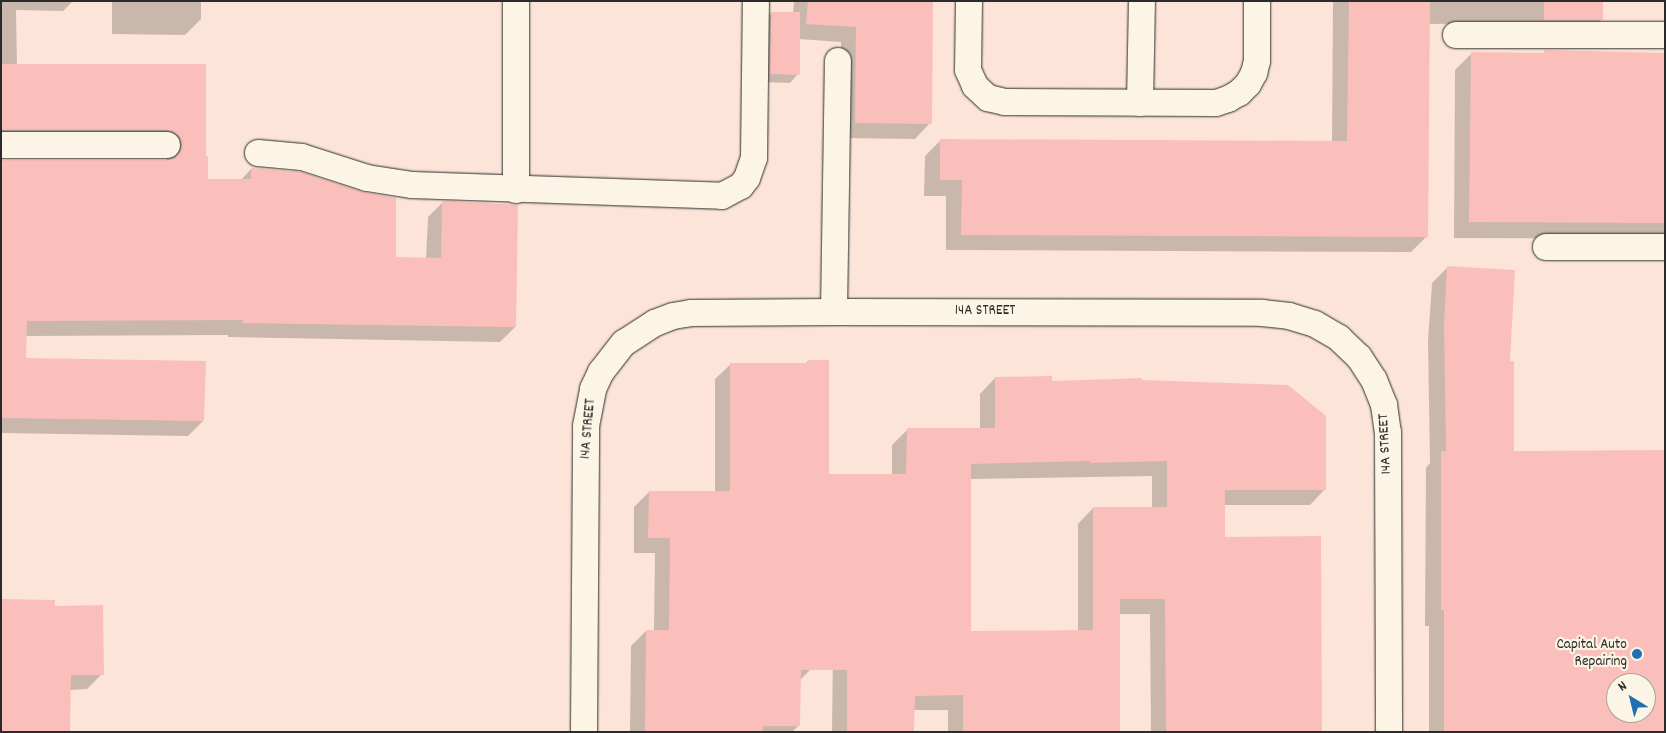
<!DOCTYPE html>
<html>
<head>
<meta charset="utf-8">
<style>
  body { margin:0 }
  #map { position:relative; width:1666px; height:733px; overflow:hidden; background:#fcf5e5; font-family:Dekko,sans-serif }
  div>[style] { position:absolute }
  .built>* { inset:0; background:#fce5d8 }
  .shadow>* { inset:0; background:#0003 }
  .building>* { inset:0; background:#fbbfbb }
  .roads { filter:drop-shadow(0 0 1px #2b2b2b) drop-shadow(0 0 1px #2b2b2b) }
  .minor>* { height:26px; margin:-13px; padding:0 13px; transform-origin:13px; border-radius:13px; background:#fcf5e5 }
  .dots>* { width:14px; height:14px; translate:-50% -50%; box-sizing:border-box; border:2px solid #fcf5e5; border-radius:50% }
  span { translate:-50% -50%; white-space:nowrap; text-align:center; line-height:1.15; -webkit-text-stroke:4.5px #fcf5e5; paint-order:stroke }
  .street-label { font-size:15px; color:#2b2b2b }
  .poi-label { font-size:15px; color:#2b2b2b }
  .right { translate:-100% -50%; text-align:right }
  .frame { position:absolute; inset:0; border:2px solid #2b2b2b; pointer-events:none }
  .north { position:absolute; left:1606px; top:673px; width:50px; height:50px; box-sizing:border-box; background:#fcf5e5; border:1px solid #a8a49b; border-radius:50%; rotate:324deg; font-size:14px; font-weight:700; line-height:20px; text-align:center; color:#2b2b2b }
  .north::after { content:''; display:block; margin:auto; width:18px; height:22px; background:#1f6fb2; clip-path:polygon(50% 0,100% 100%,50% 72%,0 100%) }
</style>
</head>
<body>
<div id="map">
  <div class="built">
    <div style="clip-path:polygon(evenodd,1px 1px,1665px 1px,1665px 732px,1px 732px,1px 1px,1616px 683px,1646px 683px,1646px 713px,1616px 713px,1616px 683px)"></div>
  </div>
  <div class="shadow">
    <div style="clip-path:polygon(1px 1px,73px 1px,63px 11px,16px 10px,17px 65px,205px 65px,204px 158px,207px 180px,240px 181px,251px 169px,395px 258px,426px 259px,428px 217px,443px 202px,515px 327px,500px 342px,228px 337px,228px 335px,25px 336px,25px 359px,203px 421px,188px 436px,2px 433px,1px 601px,54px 607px,102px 674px,87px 689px,69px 690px,1px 732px,1px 161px,167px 161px,165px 153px,1px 145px)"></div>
    <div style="clip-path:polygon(112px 1px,201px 1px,201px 19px,185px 35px,112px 34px)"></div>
    <div style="clip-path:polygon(794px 1px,932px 1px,930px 123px,915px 139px,840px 138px,841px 42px,799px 39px,798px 74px,790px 83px,762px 82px,763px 22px,771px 13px,793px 13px)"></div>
    <div style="clip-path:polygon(1333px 1px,1602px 1px,1602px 19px,1586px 36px,1528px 23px,1429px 24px,1427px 236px,1411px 252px,946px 250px,946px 196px,924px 196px,925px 156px,941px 140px,1332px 142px)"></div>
    <div style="clip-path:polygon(1545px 51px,1665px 55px,1665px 239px,1454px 238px,1455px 70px,1472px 53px,1542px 54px)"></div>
    <div style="clip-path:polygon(evenodd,1448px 267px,1509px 362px,1513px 452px,1665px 452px,1665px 732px,1429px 732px,1429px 626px,1425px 626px,1426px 468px,1430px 463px,1428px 341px,1432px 283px,1448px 267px,1616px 683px,1646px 683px,1646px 713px,1616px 713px,1616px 683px)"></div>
    <div style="clip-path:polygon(evenodd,808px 361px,828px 475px,892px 475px,892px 445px,907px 430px,980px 429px,980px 394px,995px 378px,1051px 382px,1325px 489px,1310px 505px,1224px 505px,1224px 538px,1321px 732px,1151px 732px,1150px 614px,1118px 614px,1119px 732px,948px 732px,948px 710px,913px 710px,913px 732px,832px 732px,833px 647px,800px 680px,799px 725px,792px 732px,630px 732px,631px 646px,646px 631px,654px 631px,655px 553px,634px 553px,634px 507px,649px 492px,715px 492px,715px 379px,731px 364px,805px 364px,808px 361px,1152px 476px,1152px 508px,1093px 508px,1078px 524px,1078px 632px,969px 633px,970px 479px,1152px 476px)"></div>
  </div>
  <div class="building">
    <div style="clip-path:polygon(808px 1px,933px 1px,932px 124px,855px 123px,856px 27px,806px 24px)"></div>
    <div style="clip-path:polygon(1349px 1px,1430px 1px,1428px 237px,961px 235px,962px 180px,940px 180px,940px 139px,1347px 141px)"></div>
    <div style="clip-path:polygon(1544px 1px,1603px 1px,1603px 20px,1544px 20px)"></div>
    <div style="clip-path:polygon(771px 12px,800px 12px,800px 75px,770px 74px)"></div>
    <div style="clip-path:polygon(1544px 50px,1665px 53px,1665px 223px,1469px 222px,1471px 52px,1544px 53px)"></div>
    <div style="clip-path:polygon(1px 64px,206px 64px,206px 156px,208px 156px,208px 179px,251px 179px,251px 168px,301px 172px,362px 192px,396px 198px,396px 257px,441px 258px,442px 201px,518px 205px,516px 327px,242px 323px,243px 320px,27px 321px,26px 358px,206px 361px,204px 421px,1px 418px,1px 160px,167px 160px,175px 158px,180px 152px,182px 145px,180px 137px,174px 132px,167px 130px,1px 130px)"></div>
    <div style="clip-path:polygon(evenodd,1447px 266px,1515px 270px,1510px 361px,1514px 361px,1514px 451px,1665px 450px,1665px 732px,1444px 732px,1444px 610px,1441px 610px,1441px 451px,1446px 451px,1444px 324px,1447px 266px,1616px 683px,1646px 683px,1646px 713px,1616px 713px,1616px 683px)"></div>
    <div style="clip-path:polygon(evenodd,808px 360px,829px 360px,829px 474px,906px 474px,907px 428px,995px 428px,995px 377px,1052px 376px,1052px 381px,1142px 378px,1142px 380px,1288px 385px,1326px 416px,1326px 490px,1225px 490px,1225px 537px,1321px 536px,1322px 732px,1166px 732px,1165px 599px,1120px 599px,1120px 732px,963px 732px,963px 695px,915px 696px,914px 732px,847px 732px,847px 670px,801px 670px,800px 726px,763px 726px,762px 732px,645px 732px,646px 630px,669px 630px,670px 538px,648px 538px,649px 491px,730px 491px,730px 363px,808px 363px,808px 360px,1090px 461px,1090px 463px,1167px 461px,1167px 507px,1093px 507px,1093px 630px,971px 631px,971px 464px,1090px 461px)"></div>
    <div style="clip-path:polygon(1px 599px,55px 600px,55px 606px,103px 605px,104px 675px,71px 675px,70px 732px,1px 732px)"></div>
  </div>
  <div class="roads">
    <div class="minor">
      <div style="left:969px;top:1px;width:69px;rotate:90.8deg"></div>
      <div style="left:968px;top:70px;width:17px;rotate:66deg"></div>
      <div style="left:975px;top:86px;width:18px;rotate:43deg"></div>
      <div style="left:988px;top:98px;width:17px;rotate:13deg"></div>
      <div style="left:1005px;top:102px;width:211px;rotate:0.3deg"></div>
      <div style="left:1216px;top:103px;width:13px;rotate:-18deg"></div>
      <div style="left:1228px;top:99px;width:13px;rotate:-29deg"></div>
      <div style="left:1239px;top:93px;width:13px;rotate:-45deg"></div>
      <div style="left:1248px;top:84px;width:13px;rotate:-61deg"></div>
      <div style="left:1254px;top:73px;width:12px;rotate:-76deg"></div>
      <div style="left:1257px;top:61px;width:60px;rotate:-90deg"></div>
      <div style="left:1456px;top:35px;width:209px"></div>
      <div style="left:1140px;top:103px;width:102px;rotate:-88.9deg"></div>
      <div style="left:1px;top:145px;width:166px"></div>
      <div style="left:258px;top:153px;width:44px;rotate:5.2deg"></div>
      <div style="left:302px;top:157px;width:68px;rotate:17.9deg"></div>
      <div style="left:367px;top:178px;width:46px;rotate:8.8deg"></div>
      <div style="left:412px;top:185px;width:310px;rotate:2deg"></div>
      <div style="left:722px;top:196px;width:21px;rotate:-28deg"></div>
      <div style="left:741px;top:186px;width:10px;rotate:-53deg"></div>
      <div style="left:747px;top:178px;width:21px;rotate:-71deg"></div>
      <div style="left:754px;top:158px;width:157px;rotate:-89.3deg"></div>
      <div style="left:516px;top:190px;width:189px;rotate:-90deg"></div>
      <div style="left:1546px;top:247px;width:119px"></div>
      <div style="left:834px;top:312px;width:251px;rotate:-89.1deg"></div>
      <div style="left:584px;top:732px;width:306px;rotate:-89.6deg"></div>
      <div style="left:586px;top:426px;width:38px;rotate:-79deg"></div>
      <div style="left:593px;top:389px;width:19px;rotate:-65deg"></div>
      <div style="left:601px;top:372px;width:37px;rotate:-52deg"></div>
      <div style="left:624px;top:343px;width:37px;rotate:-33deg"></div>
      <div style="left:655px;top:323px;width:19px;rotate:-21deg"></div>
      <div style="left:673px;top:316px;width:18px;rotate:-9deg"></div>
      <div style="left:691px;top:313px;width:143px;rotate:-0.4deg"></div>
      <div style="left:834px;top:312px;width:428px;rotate:0.1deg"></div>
      <div style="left:1262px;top:313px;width:27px;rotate:6deg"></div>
      <div style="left:1289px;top:316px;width:27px;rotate:17deg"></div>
      <div style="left:1315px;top:324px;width:28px;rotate:30deg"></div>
      <div style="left:1339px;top:338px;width:28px;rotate:44deg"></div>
      <div style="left:1359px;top:357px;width:27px;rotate:57deg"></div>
      <div style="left:1374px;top:380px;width:27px;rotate:68deg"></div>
      <div style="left:1384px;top:405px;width:27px;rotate:82deg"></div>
      <div style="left:1388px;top:432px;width:300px;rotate:89.8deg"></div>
    </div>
  </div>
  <div class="dots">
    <div style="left:1637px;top:654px;background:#1f6fb2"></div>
  </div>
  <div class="street-label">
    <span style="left:985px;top:312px">14A STREET</span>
    <span style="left:589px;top:429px;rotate:-85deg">14A STREET</span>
    <span style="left:1386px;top:444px;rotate:-93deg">14A STREET</span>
  </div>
  <div class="poi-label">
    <span class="right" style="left:1627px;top:654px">Capital Auto<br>Repairing</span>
  </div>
  <div class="frame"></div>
  <div class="north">N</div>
</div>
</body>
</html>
